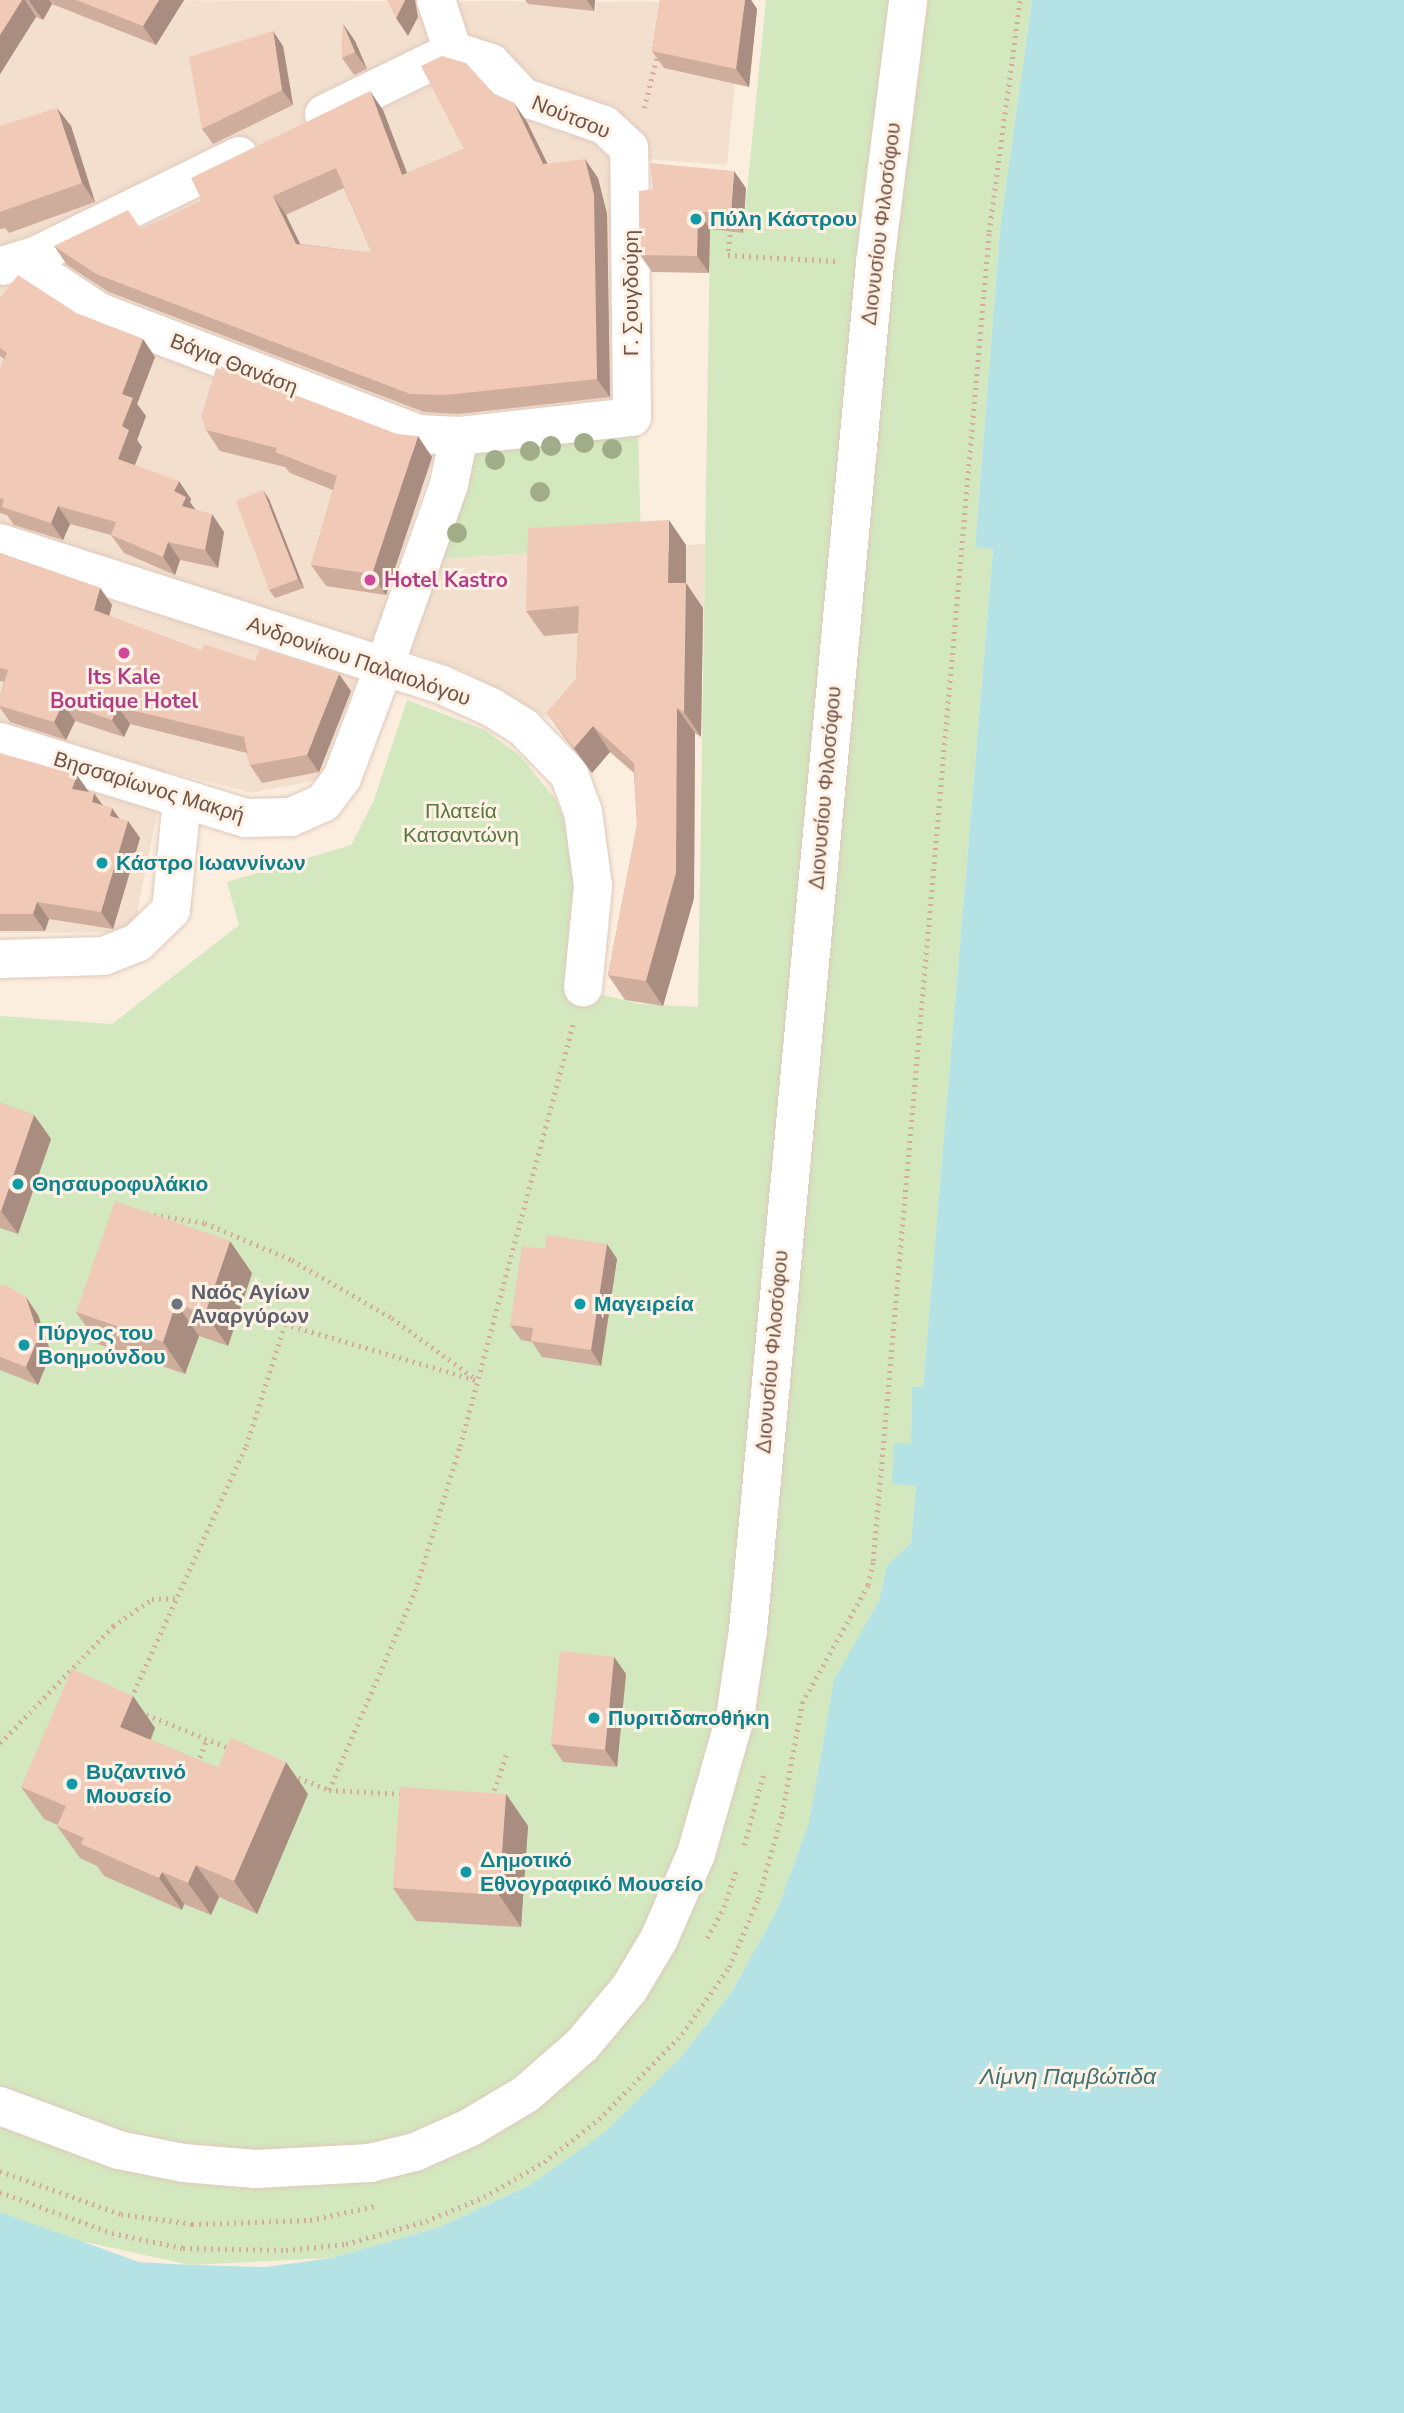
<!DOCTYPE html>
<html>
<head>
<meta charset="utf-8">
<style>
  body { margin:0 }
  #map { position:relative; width:1404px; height:2413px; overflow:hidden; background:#fceedf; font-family:"Nunito Sans",sans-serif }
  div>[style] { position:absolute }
  .residential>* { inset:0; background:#f3dfce }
  .green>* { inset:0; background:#d3e8be }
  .water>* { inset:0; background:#b5e2e4 }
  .path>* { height:4.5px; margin-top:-2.25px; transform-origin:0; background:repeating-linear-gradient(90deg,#d5ac9b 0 2px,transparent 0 7px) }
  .roads { filter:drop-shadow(0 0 2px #dfc9bc) drop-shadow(0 0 2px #dfc9bc) }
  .minor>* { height:38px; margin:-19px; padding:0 19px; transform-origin:19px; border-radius:19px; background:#fff }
  .tertiary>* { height:38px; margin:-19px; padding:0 19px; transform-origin:19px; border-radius:19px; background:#fff }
  .trees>* { width:20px; height:20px; margin:-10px; border-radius:50%; background:#a0ad88 }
  .wall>* { inset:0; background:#cfad9d }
  .shaded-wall>* { inset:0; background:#a98d80 }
  .building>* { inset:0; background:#f1c9b7 }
  .dots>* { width:19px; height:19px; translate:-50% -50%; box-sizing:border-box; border:4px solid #fff2e5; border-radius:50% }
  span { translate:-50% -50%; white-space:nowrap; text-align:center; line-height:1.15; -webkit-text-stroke:6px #fff2e5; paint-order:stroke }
  .street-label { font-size:21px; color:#715348 }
  .culture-label { font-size:21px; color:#0d838f; font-weight:700 }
  .left { translate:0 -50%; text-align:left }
  .hotel-label { font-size:21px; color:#b23c85; font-weight:700 }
  .park-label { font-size:21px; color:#557840 }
  .worship-label { font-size:21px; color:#5b616d; font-weight:700 }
  .water-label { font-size:23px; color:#3c7277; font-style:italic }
</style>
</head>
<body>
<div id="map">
  <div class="residential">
    <div style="clip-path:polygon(0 0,743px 2px,727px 165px,615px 157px,618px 400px,448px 416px,400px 561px,705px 544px,701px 733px,580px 736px,463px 671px,374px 639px,318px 780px,252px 793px,166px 771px,133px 932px,0 933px)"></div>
  </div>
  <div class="green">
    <div style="clip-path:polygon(766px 0,1032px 0,1000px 229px,975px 546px,993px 548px,923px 1388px,912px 1387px,911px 1445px,894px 1443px,916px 1486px,911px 1543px,887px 1565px,879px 1601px,824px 1737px,809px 1822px,778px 1908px,731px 1993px,681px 2057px,605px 2133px,530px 2185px,440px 2227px,332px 2258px,190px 2265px,67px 2238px,0 2212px,0 1016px,112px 1024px,239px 925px,227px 882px,351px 845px,374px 800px,407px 700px,485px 730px,520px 756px,556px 800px,567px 827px,575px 897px,567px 986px,640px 1004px,698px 1007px,710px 229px,743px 232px)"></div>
    <div style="clip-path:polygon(638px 423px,641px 547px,433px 559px,468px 448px)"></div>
  </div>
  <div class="water">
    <div style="clip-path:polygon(1032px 0,1404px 0,1404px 2413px,0 2413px,0 2212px,139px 2262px,190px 2265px,265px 2267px,332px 2258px,440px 2227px,530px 2185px,605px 2132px,681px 2057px,731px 1993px,778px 1908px,809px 1822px,834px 1680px,879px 1601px,887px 1565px,911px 1543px,916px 1486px,892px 1484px,894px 1443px,911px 1444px,912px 1387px,923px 1387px,993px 549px,975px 547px,1000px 229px)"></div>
  </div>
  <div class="path">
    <div style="left:644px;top:108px;width:58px;rotate:-76deg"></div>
    <div style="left:731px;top:228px;width:27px;rotate:96deg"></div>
    <div style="left:728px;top:255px;width:108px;rotate:3.2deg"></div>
    <div style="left:147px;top:1214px;width:59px;rotate:8.8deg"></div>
    <div style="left:205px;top:1223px;width:95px;rotate:23deg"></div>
    <div style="left:292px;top:1260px;width:116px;rotate:30.1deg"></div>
    <div style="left:392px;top:1318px;width:100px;rotate:36.1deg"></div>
    <div style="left:131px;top:1698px;width:277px;rotate:-65.5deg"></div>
    <div style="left:246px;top:1446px;width:128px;rotate:-72.3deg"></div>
    <div style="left:285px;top:1324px;width:199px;rotate:16.3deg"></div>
    <div style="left:140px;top:1712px;width:96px;rotate:22deg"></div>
    <div style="left:0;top:1743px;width:163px;rotate:-46deg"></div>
    <div style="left:113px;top:1626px;width:47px;rotate:-34.7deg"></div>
    <div style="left:152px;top:1599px;width:23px;rotate:-2deg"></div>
    <div style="left:197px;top:1764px;width:27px;rotate:-68deg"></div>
    <div style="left:292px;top:1775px;width:40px;rotate:22deg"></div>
    <div style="left:329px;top:1790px;width:217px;rotate:-66.6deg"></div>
    <div style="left:415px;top:1591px;width:152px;rotate:-72.8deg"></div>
    <div style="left:460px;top:1446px;width:437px;rotate:-75deg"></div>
    <div style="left:329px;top:1790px;width:76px;rotate:3deg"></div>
    <div style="left:492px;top:1797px;width:44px;rotate:-71.6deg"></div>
    <div style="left:744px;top:1845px;width:72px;rotate:-74.6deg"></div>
    <div style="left:707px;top:1938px;width:35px;rotate:-61deg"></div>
    <div style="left:724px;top:1907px;width:39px;rotate:-72deg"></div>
    <div style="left:0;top:2171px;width:128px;rotate:19.6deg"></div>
    <div style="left:121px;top:2214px;width:72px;rotate:8deg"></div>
    <div style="left:192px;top:2224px;width:118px;rotate:-1.9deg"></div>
    <div style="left:310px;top:2220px;width:66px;rotate:-12.3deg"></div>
    <div style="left:0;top:2192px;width:119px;rotate:20.1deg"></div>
    <div style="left:112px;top:2233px;width:73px;rotate:11.9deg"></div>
    <div style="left:183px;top:2248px;width:103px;rotate:1.1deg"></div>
    <div style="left:286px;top:2250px;width:60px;rotate:-5.7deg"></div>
    <div style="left:346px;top:2244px;width:83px;rotate:-16deg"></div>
    <div style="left:426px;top:2221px;width:63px;rotate:-22.5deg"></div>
    <div style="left:484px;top:2197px;width:69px;rotate:-30.3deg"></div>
    <div style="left:544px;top:2162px;width:70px;rotate:-38deg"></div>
    <div style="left:599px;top:2119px;width:119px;rotate:-45.7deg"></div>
    <div style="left:682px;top:2034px;width:82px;rotate:-55deg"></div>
    <div style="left:729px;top:1967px;width:74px;rotate:-66.9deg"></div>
    <div style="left:758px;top:1899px;width:88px;rotate:-74.2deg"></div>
    <div style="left:782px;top:1814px;width:113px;rotate:-79.8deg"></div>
    <div style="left:802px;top:1703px;width:135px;rotate:-60.8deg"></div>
    <div style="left:868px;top:1585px;width:25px;rotate:-78deg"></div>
    <div style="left:873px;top:1561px;width:1334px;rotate:-85.01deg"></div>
    <div style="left:989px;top:232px;width:234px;rotate:-82.4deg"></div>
  </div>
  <div class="roads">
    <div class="minor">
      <div style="left:436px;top:0;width:54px;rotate:71.6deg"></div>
      <div style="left:324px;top:114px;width:144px;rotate:-26deg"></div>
      <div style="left:22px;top:261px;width:92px;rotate:33.5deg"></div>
      <div style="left:99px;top:312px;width:342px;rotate:20.9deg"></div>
      <div style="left:419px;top:434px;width:40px;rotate:2.9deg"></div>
      <div style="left:459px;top:436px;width:174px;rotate:-6.3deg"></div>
      <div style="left:632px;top:417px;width:269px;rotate:-90.6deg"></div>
      <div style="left:629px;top:148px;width:34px;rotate:-137deg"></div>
      <div style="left:604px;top:125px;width:86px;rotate:-160.9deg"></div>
      <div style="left:523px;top:97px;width:47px;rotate:-133.3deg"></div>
      <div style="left:491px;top:63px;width:40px;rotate:-162deg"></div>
      <div style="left:2px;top:266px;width:37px;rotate:-17deg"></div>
      <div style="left:37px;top:255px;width:225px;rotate:-26.1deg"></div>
      <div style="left:0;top:543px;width:464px;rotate:17.8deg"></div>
      <div style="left:442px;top:685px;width:54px;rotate:24.2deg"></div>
      <div style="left:491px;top:707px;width:39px;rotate:32deg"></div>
      <div style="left:524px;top:728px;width:64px;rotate:45.6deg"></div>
      <div style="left:569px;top:774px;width:40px;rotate:69.8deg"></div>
      <div style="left:583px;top:812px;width:75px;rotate:82.3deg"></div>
      <div style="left:593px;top:886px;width:102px;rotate:95.6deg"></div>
      <div style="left:0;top:742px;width:257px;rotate:17.2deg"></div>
      <div style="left:245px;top:818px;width:46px;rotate:-1.2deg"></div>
      <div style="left:291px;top:817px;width:35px;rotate:-24deg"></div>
      <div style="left:323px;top:803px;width:31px;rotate:-53deg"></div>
      <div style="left:342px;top:778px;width:119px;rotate:-69.3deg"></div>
      <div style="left:384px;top:667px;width:194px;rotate:-70.4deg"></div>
      <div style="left:449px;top:484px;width:49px;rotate:-78.2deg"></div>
      <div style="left:0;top:959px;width:104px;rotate:-1.7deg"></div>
      <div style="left:104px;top:956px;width:35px;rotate:-22deg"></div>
      <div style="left:137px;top:943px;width:47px;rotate:-44.1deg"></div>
      <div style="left:171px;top:910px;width:112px;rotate:-84.3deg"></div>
    </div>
    <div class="tertiary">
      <div style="left:0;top:2106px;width:127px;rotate:20.3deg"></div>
      <div style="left:119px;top:2150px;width:65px;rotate:11.5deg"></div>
      <div style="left:183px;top:2163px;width:73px;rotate:4.7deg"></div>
      <div style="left:256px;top:2169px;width:114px;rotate:-3deg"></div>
      <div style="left:370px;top:2163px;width:46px;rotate:-13.7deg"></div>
      <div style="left:415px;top:2152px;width:59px;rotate:-24deg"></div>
      <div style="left:469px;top:2128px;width:66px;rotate:-30.8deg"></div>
      <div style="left:526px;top:2094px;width:74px;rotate:-41.2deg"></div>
      <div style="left:582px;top:2045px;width:73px;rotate:-50deg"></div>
      <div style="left:629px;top:1989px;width:58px;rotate:-59deg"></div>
      <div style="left:659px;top:1939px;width:93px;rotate:-66.5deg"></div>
      <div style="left:696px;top:1854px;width:141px;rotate:-74deg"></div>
      <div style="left:735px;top:1718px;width:89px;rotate:-81.6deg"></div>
      <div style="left:748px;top:1630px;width:1373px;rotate:-84.69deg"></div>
      <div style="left:875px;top:263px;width:265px;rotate:-82.8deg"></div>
    </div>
  </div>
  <div class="trees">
    <div style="left:584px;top:443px"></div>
    <div style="left:551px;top:446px"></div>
    <div style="left:612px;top:449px"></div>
    <div style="left:530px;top:451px"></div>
    <div style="left:495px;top:460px"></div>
    <div style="left:540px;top:492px"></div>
    <div style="left:457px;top:533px"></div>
  </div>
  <div class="wall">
    <div style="clip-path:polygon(0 0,184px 0,156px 45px,52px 4px,43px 20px,36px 17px,0 74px)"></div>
    <div style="clip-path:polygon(525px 0,595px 0,594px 11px,528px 4px)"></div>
    <div style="clip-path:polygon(660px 0,751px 0,757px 9px,749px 87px,664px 68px,652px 51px)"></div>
    <div style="clip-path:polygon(343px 24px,355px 41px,367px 69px,354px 75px,342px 58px)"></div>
    <div style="clip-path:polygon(283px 46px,293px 105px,213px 144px,202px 129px)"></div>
    <div style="clip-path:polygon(evenodd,494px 94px,514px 103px,527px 122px,547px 164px,598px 178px,607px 214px,610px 397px,458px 414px,424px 412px,109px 292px,67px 265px,54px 246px,142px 229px,202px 201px,383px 110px,407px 173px,464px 149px,494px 94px,344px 188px,372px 253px,300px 244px,286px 215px,344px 188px)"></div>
    <div style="clip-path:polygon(0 126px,71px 126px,95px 202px,9px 233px,5px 228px,0 229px)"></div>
    <div style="clip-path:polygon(746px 188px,743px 233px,710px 229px,709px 273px,652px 272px,640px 255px,639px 191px)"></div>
    <div style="clip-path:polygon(0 298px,78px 314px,143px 339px,155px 357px,137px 404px,146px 416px,137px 440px,142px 447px,135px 465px,191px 499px,190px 502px,196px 510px,224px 532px,218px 568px,180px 560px,175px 575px,124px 553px,111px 535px,70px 524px,63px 540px,14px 525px,7px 515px,0 513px,0 369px,4px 359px,0 356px)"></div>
    <div style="clip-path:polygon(206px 430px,432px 457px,386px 595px,326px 586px,311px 565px,333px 490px,290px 473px,285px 467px,220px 451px)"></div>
    <div style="clip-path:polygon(269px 499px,304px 588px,275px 598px,269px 590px)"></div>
    <div style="clip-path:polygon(686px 545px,686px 583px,703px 608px,701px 737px,695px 733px,694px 898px,663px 1006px,625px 1000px,608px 975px,637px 825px,634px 773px,610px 752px,592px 773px,565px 738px,547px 713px,576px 679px,578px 633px,544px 636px,526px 611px)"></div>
    <div style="clip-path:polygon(0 553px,100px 588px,112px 605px,109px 616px,202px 651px,255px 661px,351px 691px,319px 772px,262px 783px,250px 765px,247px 753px,130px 724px,124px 737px,75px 721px,66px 740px,10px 722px,0 708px,0 697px,4px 682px,0 681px)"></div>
    <div style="clip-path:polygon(0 753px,88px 792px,119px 819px,128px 821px,140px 838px,113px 929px,49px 919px,45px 931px,0 931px)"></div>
    <div style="clip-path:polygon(0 1103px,34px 1115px,51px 1139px,18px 1234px,0 1228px)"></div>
    <div style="clip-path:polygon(607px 1244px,617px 1259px,601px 1366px,542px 1357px,532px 1342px,521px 1340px,510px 1325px,545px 1249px)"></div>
    <div style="clip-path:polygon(252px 1273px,228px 1346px,199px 1336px,185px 1374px,98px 1344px,76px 1312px)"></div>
    <div style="clip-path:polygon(0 1285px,38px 1315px,51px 1353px,38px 1385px,0 1370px)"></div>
    <div style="clip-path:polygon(614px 1657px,626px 1674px,617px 1767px,563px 1762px,551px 1744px)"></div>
    <div style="clip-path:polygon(133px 1696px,155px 1728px,151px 1740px,218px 1768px,308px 1794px,257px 1914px,219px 1897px,211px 1915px,184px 1904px,182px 1910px,104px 1876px,97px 1866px,80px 1858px,57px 1826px,58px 1825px,44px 1819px,21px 1787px)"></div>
    <div style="clip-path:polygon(506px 1794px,528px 1826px,521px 1927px,416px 1921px,393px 1888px)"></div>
  </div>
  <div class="shaded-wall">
    <div style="clip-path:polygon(22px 0,25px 0,36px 17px,0 74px,0 35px)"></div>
    <div style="clip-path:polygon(30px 0,49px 0,52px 4px,43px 20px,29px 1px)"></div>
    <div style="clip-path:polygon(159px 0,184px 0,156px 45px,143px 26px)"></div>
    <div style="clip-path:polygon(405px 0,415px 0,418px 17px,408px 36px,396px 18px)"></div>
    <div style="clip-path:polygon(587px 0,595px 0,594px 11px)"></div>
    <div style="clip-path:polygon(745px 0,751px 0,757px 9px,749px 87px,736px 69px)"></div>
    <div style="clip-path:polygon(343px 24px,355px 41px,367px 69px,355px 52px)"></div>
    <div style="clip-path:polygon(273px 31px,283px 46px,293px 105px,282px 90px)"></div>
    <div style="clip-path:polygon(370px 91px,383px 110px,415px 194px,402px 175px)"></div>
    <div style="clip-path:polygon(514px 103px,527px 122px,557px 183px,543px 164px)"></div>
    <div style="clip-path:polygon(57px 108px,71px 126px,95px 202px,82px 183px)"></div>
    <div style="clip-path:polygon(585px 159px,598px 178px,607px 214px,610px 397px,597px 379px)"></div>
    <div style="clip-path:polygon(734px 171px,746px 188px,743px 233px,731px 215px)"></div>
    <div style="clip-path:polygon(273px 196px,286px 215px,309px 262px,296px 244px)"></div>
    <div style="clip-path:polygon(698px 211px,710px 229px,709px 273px,697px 256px)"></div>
    <div style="clip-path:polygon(143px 339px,155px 357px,137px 404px,146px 416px,137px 440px,142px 447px,130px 477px,118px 459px,122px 426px,122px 394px)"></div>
    <div style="clip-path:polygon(418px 436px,432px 457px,386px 595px,372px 574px)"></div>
    <div style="clip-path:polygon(179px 481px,191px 499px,190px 502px,199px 515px,182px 506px,174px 491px)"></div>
    <div style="clip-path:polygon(263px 490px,269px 499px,304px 588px,298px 579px)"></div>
    <div style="clip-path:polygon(58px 506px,70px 524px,63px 540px,51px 523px)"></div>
    <div style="clip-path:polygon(212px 514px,224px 532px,218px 568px,205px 550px)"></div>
    <div style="clip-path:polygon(669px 520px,686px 545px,686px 583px,703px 608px,701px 737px,684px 712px,668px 583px)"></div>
    <div style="clip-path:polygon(168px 542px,180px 560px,175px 575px,163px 557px)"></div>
    <div style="clip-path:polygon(100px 588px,112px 605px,106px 628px,94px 610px)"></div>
    <div style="clip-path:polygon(339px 674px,351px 691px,319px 772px,307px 755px)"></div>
    <div style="clip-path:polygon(63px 703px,75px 721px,66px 740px,54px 722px)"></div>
    <div style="clip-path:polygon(118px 707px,130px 724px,124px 737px,112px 720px)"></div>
    <div style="clip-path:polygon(677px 708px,695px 733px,694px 898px,663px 1006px,646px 981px)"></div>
    <div style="clip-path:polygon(593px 726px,610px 752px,592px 773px,574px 748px)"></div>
    <div style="clip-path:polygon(77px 775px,89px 792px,72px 789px)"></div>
    <div style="clip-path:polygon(94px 793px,106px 810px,92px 802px)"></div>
    <div style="clip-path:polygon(112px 808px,124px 825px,110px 816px)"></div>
    <div style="clip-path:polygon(128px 821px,140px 838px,113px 929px,101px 912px)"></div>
    <div style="clip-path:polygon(37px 902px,49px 919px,45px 931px,33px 914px)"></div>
    <div style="clip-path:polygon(34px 1115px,51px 1139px,18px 1234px,1px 1211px)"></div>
    <div style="clip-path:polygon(230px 1241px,252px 1273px,228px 1346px,205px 1314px)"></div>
    <div style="clip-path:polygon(607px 1244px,617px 1259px,601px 1366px,591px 1350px)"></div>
    <div style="clip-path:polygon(26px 1297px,38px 1315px,51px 1353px,38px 1385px,26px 1367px)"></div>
    <div style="clip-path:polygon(176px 1303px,199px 1336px,185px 1374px,163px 1342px)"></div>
    <div style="clip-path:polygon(614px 1657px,626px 1674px,617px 1767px,605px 1750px)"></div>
    <div style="clip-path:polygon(133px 1696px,155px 1728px,142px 1759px,120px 1727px)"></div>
    <div style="clip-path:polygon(286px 1762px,308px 1794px,257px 1914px,234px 1881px)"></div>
    <div style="clip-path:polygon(506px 1794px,528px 1826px,521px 1927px,499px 1895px)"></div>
    <div style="clip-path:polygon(196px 1865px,219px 1897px,211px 1915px,188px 1883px)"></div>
    <div style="clip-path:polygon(162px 1872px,184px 1904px,182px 1910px,159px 1878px)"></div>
  </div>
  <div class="building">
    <div style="clip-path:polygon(0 0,22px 0,0 35px)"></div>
    <div style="clip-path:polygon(76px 0,159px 0,143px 26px)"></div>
    <div style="clip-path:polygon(387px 0,405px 0,396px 18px)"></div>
    <div style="clip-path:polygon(660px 0,745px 0,736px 69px,652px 51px)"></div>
    <div style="clip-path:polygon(343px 24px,355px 52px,342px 58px)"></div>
    <div style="clip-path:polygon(273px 31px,282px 90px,202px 129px,189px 57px)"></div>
    <div style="clip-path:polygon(evenodd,442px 56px,466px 63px,494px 94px,514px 103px,543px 164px,585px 159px,594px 195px,597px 379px,445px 395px,410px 394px,96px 274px,54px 246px,128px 210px,141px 229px,202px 201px,191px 178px,370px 91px,402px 175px,464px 149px,421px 66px,442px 56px,336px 168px,372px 253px,296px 244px,273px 196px,336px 168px)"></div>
    <div style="clip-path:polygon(57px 108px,82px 183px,0 212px,0 126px)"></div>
    <div style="clip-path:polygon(650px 163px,734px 171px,731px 215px,698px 211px,697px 256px,640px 255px,639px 191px,653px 189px)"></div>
    <div style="clip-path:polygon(18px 275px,78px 314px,143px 339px,122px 394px,133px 398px,122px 426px,129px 430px,118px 459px,179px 481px,174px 491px,186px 497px,182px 506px,212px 514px,205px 550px,168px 542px,163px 557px,111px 535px,116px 522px,58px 506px,51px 523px,2px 507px,4px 499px,0 498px,0 369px,7px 353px,0 348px,0 298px)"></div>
    <div style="clip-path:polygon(217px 365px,397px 434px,418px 436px,372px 574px,311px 565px,337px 476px,275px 452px,277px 448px,206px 430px,201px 417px)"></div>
    <div style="clip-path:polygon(263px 490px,298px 579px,269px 590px,236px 501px)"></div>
    <div style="clip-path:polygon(669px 520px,668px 583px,686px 583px,684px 712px,677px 708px,676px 873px,646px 981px,608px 975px,637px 825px,634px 763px,593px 726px,574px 748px,547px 713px,576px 679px,579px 606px,526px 611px,528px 528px)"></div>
    <div style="clip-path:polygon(0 553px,100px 588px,94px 610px,202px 651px,204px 644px,255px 661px,260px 648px,339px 674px,307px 755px,250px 765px,244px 737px,118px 707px,112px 720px,63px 703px,54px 722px,0 706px,0 697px,8px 670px,0 668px)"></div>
    <div style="clip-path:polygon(0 753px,77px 775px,72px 789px,94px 793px,92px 802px,112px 808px,110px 816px,128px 821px,101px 912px,37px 902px,33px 914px,0 914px)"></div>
    <div style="clip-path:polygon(0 1103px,34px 1115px,1px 1211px,0 1210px)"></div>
    <div style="clip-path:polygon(115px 1201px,230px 1241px,205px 1314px,176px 1303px,163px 1342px,76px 1312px)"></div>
    <div style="clip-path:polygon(547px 1235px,607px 1244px,591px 1350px,531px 1341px,533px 1328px,510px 1325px,522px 1246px,545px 1249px)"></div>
    <div style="clip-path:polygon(0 1285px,7px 1286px,26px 1297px,39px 1336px,26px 1367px,0 1357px)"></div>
    <div style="clip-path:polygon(560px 1651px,614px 1657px,605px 1750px,551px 1744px)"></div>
    <div style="clip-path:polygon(72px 1669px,133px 1696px,120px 1727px,218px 1768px,231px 1738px,286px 1762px,234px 1881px,196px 1865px,188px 1883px,162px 1872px,159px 1878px,81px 1844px,84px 1838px,57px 1826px,66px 1806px,21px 1787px)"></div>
    <div style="clip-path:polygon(400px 1787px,506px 1794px,499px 1895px,393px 1888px)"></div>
  </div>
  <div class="dots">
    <div style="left:696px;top:219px;background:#0f9aa8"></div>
    <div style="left:370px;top:580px;background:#d1479c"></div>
    <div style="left:124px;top:653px;background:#d1479c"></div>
    <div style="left:102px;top:863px;background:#0f9aa8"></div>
    <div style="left:18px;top:1184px;background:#0f9aa8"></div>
    <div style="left:177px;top:1304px;background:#6b7280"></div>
    <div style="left:580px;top:1304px;background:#0f9aa8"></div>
    <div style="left:24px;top:1345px;background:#0f9aa8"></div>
    <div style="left:594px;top:1718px;background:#0f9aa8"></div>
    <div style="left:72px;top:1784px;background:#0f9aa8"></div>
    <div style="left:466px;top:1872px;background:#0f9aa8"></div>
  </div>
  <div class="street-label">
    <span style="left:571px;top:117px;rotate:22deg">Νούτσου</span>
    <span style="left:881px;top:224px;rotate:-83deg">Διονυσίου Φιλοσόφου</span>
    <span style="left:631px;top:293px;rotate:-90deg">Γ. Σουγδούρη</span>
    <span style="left:234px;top:364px;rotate:21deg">Βάγια Θανάση</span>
    <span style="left:359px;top:661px;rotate:19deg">Ανδρονίκου Παλαιολόγου</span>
    <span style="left:149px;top:787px;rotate:17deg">Βησσαρίωνος Μακρή</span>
    <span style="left:825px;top:788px;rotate:-85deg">Διονυσίου Φιλοσόφου</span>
    <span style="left:772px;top:1352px;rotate:-85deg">Διονυσίου Φιλοσόφου</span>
  </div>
  <div class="culture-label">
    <span class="left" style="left:710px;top:219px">Πύλη Κάστρου</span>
    <span class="left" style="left:116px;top:863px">Κάστρο Ιωαννίνων</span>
    <span class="left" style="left:32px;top:1184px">Θησαυροφυλάκιο</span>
    <span class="left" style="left:594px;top:1304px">Μαγειρεία</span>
    <span class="left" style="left:38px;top:1345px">Πύργος του<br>Βοημούνδου</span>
    <span class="left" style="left:608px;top:1718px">Πυριτιδαποθήκη</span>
    <span class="left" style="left:86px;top:1784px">Βυζαντινό<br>Μουσείο</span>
    <span class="left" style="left:480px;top:1872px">Δημοτικό<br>Εθνογραφικό Μουσείο</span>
  </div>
  <div class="hotel-label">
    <span class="left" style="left:384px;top:580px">Hotel Kastro</span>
    <span style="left:124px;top:689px">Its Kale<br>Boutique Hotel</span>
  </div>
  <div class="park-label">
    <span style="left:461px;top:823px">Πλατεία<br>Κατσαντώνη</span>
  </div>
  <div class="worship-label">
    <span class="left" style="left:191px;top:1304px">Ναός Αγίων<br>Αναργύρων</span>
  </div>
  <div class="water-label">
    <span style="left:1068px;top:2077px">Λίμνη Παμβώτιδα</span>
  </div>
</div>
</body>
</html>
